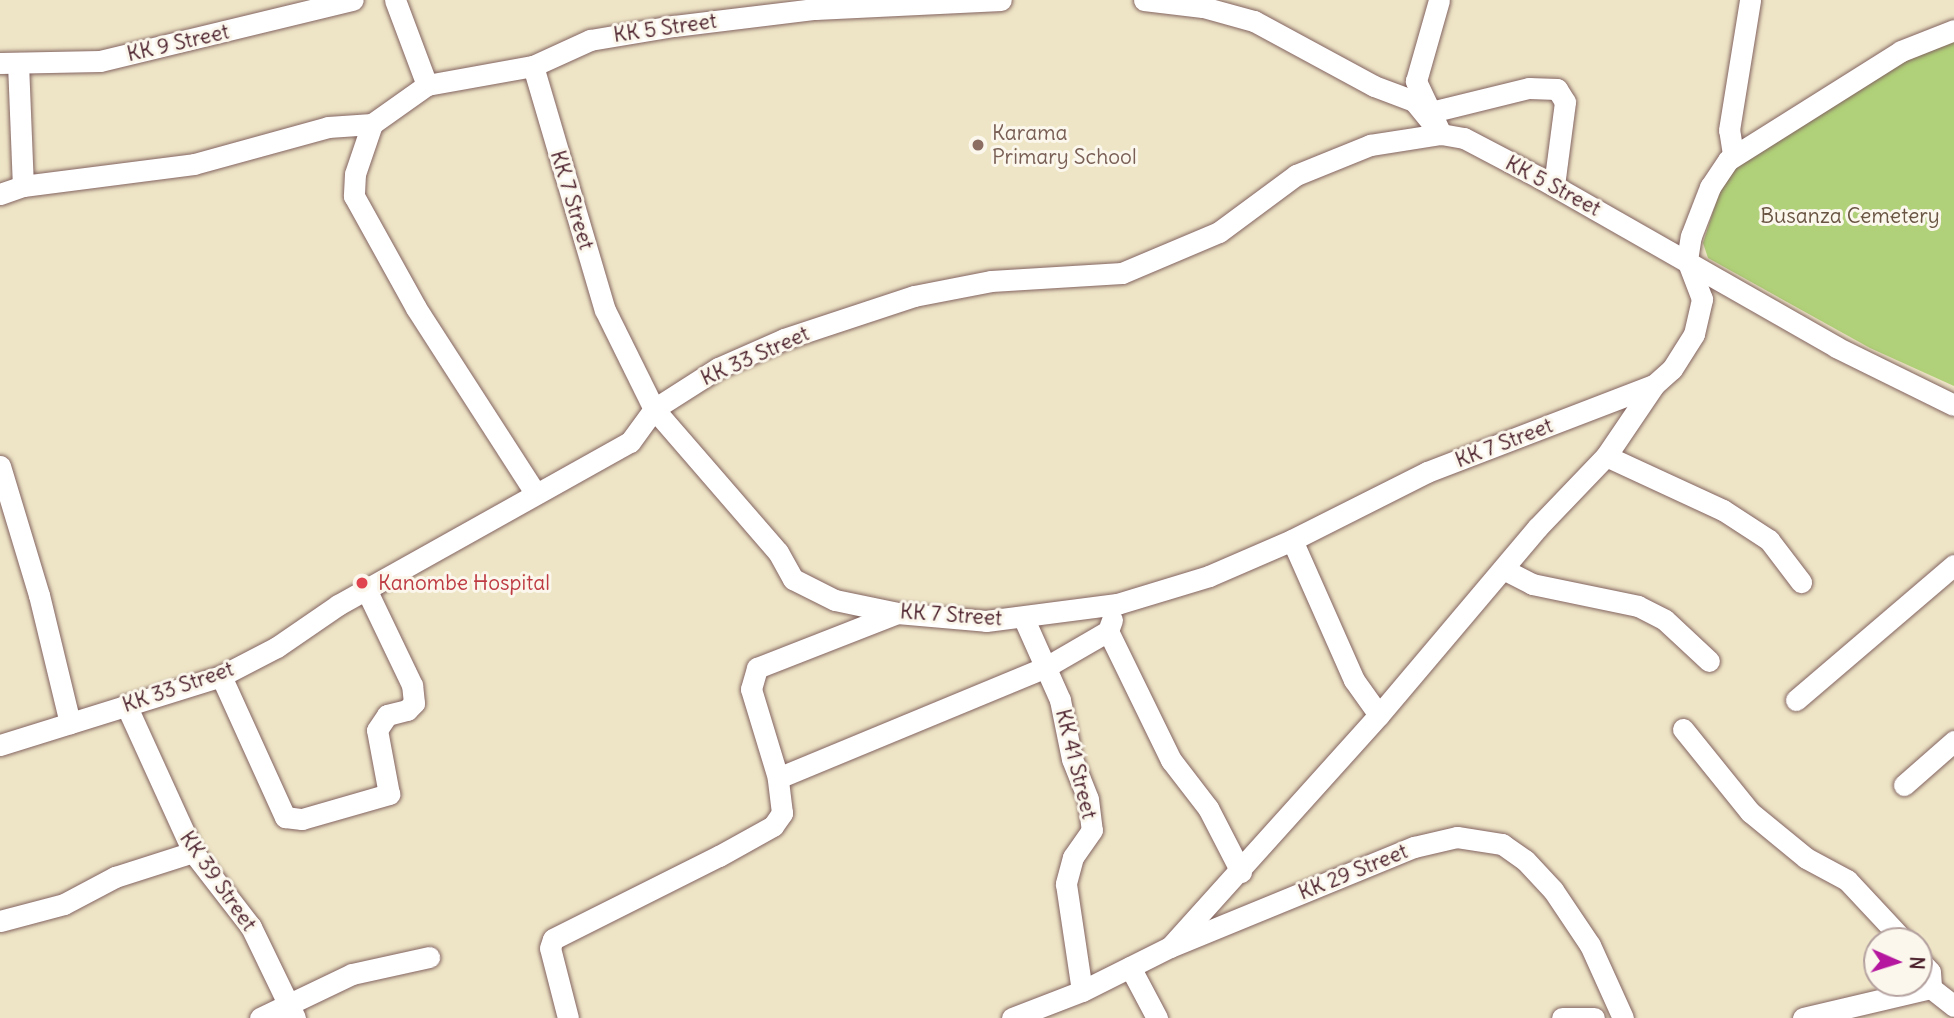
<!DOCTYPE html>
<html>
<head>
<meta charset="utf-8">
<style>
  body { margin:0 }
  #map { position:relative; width:1954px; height:1018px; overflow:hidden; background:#eee5c6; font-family:Delius,sans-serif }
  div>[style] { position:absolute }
  .green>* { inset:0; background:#b0d179 }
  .roads { filter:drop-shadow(0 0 2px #836461) drop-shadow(0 0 2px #836461) }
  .street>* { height:21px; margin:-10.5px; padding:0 10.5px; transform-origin:10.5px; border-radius:10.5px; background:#fff }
  .dots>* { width:19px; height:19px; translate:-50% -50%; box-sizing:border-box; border:4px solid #fbf7ec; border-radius:50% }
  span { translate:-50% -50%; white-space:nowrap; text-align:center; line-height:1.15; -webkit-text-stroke:6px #fbf7ec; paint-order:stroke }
  .street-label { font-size:21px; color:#4a1f2b }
  .education-label { font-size:21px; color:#785e54 }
  .left { translate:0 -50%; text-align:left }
  .park-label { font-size:21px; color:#695442 }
  .health-label { font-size:21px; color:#be3a42 }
  .north { position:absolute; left:1863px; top:927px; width:70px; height:70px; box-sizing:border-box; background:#fbf7ec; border:2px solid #b4a19f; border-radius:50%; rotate:93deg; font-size:19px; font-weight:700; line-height:28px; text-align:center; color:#4a1f2b }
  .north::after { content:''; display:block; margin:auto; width:24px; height:32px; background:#b5179e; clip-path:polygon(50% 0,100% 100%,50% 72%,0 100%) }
</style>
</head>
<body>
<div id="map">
  <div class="green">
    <div style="clip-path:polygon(1954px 41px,1954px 386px,1870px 348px,1708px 258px,1703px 243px,1723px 181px,1748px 155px,1912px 54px)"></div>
  </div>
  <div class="roads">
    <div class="street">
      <div style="left:395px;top:0;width:91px;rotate:69.4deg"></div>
      <div style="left:427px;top:85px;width:108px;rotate:-10.2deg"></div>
      <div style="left:533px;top:66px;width:63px;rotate:-24.5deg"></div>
      <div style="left:590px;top:40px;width:85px;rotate:-9.5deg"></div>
      <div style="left:674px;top:26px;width:142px;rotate:-6.9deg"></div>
      <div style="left:815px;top:9px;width:186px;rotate:-2.8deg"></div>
      <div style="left:1144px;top:0;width:59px;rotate:6.8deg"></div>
      <div style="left:1203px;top:7px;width:53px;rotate:15.4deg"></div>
      <div style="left:1254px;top:21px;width:136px;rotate:28.4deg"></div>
      <div style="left:1374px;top:86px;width:43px;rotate:20.6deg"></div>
      <div style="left:1414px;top:101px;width:43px;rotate:50.7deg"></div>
      <div style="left:1441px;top:134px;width:23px;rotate:10deg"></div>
      <div style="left:1464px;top:138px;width:88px;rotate:27.7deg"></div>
      <div style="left:1542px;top:179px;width:339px;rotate:29.7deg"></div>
      <div style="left:1836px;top:347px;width:131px;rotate:26.2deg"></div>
      <div style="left:0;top:63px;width:100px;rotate:-1.1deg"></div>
      <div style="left:100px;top:61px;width:260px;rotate:-13.6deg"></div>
      <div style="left:18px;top:63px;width:123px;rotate:87.7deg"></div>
      <div style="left:23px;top:186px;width:172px;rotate:-7.3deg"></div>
      <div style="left:194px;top:164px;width:139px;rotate:-15.4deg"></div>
      <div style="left:328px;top:127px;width:44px;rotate:-3.9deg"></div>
      <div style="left:533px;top:66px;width:254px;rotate:73.6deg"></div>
      <div style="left:605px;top:310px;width:110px;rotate:63.7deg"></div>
      <div style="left:654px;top:409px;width:189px;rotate:49.1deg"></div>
      <div style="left:778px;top:552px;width:31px;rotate:61deg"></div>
      <div style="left:793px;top:579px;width:47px;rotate:26.6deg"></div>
      <div style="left:835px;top:600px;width:63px;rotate:11.8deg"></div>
      <div style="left:897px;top:613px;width:89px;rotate:5.1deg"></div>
      <div style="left:986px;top:621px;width:132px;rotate:-7.4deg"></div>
      <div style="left:1117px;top:604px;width:96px;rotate:-16.9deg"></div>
      <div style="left:1209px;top:576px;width:90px;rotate:-23.4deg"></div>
      <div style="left:1292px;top:540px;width:151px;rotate:-26.7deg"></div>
      <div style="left:1427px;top:472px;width:243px;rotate:-21deg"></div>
      <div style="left:427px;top:85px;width:67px;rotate:144.7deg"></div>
      <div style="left:372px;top:124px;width:53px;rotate:108.8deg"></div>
      <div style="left:355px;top:174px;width:22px;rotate:93deg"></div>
      <div style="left:354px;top:196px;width:128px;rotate:61deg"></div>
      <div style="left:416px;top:308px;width:220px;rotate:57.2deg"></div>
      <div style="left:1431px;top:112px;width:101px;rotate:-13.8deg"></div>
      <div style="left:1529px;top:88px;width:28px;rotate:2deg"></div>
      <div style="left:1557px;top:89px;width:15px;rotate:58deg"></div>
      <div style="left:1565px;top:102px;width:84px;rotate:97.5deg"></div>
      <div style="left:1733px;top:154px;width:24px;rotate:-99deg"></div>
      <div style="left:1729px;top:130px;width:132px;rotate:-80.8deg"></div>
      <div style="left:0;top:194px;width:24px;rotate:-19deg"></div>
      <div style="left:1606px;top:456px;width:129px;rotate:24.8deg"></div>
      <div style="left:1723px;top:510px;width:55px;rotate:33.1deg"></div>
      <div style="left:1769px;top:540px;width:53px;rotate:52.7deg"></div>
      <div style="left:0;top:466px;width:135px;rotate:73.2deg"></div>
      <div style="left:39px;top:595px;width:132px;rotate:76.4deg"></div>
      <div style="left:1292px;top:540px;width:153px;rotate:66.1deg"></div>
      <div style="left:1354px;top:680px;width:43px;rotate:54.5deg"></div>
      <div style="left:1503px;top:569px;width:33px;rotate:27deg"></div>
      <div style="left:1532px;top:584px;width:108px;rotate:11.7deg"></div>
      <div style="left:1638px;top:606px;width:30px;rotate:27deg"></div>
      <div style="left:1665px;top:620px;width:60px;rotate:43deg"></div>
      <div style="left:1024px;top:619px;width:89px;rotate:66deg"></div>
      <div style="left:1060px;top:700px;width:60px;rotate:78.5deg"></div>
      <div style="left:1072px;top:759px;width:43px;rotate:68.2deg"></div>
      <div style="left:1088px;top:799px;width:31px;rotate:83deg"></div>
      <div style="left:1092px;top:830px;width:33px;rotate:125deg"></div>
      <div style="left:1073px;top:857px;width:28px;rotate:105deg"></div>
      <div style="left:1066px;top:884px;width:108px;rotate:81.5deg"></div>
      <div style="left:1112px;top:620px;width:12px;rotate:110deg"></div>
      <div style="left:1108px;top:631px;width:144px;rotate:64deg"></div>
      <div style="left:1171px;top:760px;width:61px;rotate:52.4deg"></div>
      <div style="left:1208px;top:808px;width:72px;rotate:62.7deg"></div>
      <div style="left:221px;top:676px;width:155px;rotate:65.6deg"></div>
      <div style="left:285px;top:817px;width:17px;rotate:7deg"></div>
      <div style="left:302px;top:819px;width:91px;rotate:-16deg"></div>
      <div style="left:389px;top:794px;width:65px;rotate:-100.6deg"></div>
      <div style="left:377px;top:730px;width:18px;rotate:-56deg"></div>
      <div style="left:387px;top:715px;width:21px;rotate:-14deg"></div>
      <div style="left:407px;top:710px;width:10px;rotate:-45deg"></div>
      <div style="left:414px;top:703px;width:18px;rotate:-96deg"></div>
      <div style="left:412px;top:685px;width:106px;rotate:-115.6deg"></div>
      <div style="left:1796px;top:700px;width:208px;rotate:-40.5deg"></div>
      <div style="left:126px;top:705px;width:162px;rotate:65.5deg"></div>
      <div style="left:193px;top:852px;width:95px;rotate:52.3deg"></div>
      <div style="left:251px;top:927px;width:101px;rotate:64.2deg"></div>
      <div style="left:1683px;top:729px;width:107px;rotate:51.1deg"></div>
      <div style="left:1750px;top:812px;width:72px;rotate:39.4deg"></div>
      <div style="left:1806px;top:858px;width:47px;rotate:28.2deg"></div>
      <div style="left:1847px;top:880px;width:83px;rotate:46.9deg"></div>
      <div style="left:0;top:745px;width:232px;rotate:-17.3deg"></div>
      <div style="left:221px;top:676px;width:63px;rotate:-27.4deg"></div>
      <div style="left:277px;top:647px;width:74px;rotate:-34.5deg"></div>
      <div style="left:338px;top:605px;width:334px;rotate:-29.2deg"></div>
      <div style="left:630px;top:442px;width:41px;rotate:-54deg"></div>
      <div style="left:654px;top:409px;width:76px;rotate:-32.6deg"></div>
      <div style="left:718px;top:368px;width:72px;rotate:-23.7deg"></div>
      <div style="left:784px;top:339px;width:137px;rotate:-18.3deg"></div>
      <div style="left:914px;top:296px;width:78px;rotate:-11deg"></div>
      <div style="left:991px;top:281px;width:131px;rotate:-3.5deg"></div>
      <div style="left:1122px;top:273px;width:105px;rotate:-22.9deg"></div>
      <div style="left:1219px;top:232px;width:96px;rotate:-36.5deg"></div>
      <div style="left:1296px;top:175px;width:80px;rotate:-22.1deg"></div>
      <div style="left:1370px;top:145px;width:72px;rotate:-8.8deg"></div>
      <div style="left:1441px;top:134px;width:59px;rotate:-115.3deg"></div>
      <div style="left:1416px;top:81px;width:84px;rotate:-74.1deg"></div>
      <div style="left:778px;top:778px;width:290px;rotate:-22.5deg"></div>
      <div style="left:1046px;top:667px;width:72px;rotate:-30.1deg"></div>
      <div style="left:1904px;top:785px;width:67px;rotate:-41.3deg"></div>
      <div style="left:0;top:921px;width:66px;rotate:-14.9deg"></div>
      <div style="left:64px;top:904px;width:58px;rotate:-27.9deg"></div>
      <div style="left:115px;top:877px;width:82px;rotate:-17.8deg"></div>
      <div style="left:1170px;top:947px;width:312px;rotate:-48deg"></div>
      <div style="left:1379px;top:715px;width:245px;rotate:-49.8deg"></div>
      <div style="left:1537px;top:528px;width:100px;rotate:-46.2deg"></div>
      <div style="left:1606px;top:456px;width:86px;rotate:-55.9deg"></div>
      <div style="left:1654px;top:385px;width:24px;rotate:-42deg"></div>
      <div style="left:1672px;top:369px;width:41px;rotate:-57.8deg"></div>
      <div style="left:1694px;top:334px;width:36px;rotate:-77deg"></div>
      <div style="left:1702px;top:299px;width:42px;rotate:-111deg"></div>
      <div style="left:1687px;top:260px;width:24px;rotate:-81deg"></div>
      <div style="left:1691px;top:236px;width:53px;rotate:-68.8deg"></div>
      <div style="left:1710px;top:187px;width:32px;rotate:-56deg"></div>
      <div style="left:1728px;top:160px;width:204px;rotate:-32.2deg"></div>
      <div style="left:1901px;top:51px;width:57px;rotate:-21.6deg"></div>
      <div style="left:1919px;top:960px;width:16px;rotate:47deg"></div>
      <div style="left:1930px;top:972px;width:16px;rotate:86deg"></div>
      <div style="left:1931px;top:988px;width:29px;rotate:38deg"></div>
      <div style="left:1130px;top:967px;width:58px;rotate:62.1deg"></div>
      <div style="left:260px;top:1018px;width:102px;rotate:-25.6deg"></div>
      <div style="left:352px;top:974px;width:79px;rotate:-12.4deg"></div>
      <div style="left:568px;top:1018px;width:72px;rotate:-104.4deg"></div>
      <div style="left:550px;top:948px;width:9px;rotate:-72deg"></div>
      <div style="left:553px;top:939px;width:186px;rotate:-26.6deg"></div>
      <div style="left:719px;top:856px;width:62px;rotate:-29.1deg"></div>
      <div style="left:773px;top:826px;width:16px;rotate:-55deg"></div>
      <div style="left:782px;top:813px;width:35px;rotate:-97deg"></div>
      <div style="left:778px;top:778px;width:93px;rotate:-106.9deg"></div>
      <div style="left:751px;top:689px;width:22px;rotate:-74deg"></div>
      <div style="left:757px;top:668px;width:150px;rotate:-21.4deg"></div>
      <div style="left:1012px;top:1018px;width:75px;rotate:-21.1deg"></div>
      <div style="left:1082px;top:991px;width:98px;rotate:-26.6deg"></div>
      <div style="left:1170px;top:947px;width:264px;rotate:-22.3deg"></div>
      <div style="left:1414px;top:847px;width:44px;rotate:-13.1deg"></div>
      <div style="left:1457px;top:837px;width:46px;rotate:8.8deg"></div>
      <div style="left:1502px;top:844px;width:28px;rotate:35deg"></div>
      <div style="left:1525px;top:860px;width:41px;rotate:47deg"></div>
      <div style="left:1553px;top:890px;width:66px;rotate:56.1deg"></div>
      <div style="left:1590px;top:945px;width:80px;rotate:65.7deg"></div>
      <div style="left:1562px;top:1018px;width:32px"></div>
      <div style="left:1803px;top:1018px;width:131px;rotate:-13.2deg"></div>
    </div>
  </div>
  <div class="dots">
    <div style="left:978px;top:145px;background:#8d6e63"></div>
    <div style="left:362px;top:583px;background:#e0444e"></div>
  </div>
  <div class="street-label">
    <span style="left:665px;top:28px;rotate:-8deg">KK 5 Street</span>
    <span style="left:178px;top:43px;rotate:-13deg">KK 9 Street</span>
    <span style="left:1553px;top:186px;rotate:28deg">KK 5 Street</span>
    <span style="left:572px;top:200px;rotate:73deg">KK 7 Street</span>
    <span style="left:755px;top:356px;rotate:-24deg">KK 33 Street</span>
    <span style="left:1504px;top:443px;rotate:-21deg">KK 7 Street</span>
    <span style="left:951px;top:615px;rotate:4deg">KK 7 Street</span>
    <span style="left:178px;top:687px;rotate:-19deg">KK 33 Street</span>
    <span style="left:1076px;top:764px;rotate:76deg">KK 41 Street</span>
    <span style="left:1353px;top:872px;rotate:-22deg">KK 29 Street</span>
    <span style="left:218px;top:881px;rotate:55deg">KK 39 Street</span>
  </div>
  <div class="education-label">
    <span class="left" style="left:992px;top:145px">Karama<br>Primary School</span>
  </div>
  <div class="park-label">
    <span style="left:1850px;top:216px">Busanza Cemetery</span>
  </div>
  <div class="health-label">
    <span class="left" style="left:378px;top:583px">Kanombe Hospital</span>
  </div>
  <div class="north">N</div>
</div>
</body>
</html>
